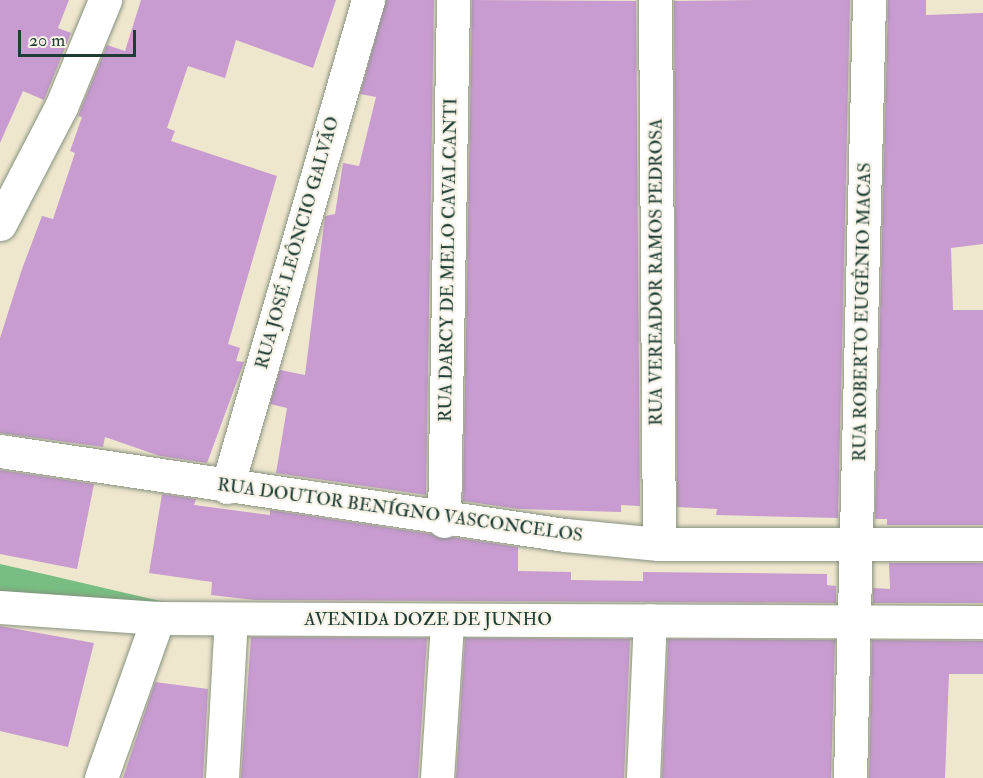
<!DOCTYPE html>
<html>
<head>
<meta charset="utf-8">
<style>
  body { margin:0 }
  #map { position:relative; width:983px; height:778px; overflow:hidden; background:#efe7cd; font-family:"IM FELL Double Pica",serif }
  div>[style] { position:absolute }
  .forest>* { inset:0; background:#78bd81 }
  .building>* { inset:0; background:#c89bd1 }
  .roads { filter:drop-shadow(0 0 2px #879280) drop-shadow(0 0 2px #879280) }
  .minor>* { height:33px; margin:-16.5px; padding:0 16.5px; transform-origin:16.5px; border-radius:16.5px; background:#fff }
  .major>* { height:33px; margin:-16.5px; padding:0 16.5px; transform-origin:16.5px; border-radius:16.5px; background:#fff }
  span { translate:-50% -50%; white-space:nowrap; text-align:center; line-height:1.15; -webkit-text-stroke:4.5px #f7f3e8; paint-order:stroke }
  .street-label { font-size:18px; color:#1f3d34 }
  .scale { position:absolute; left:18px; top:30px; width:118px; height:27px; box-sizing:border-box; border:3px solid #1f3d34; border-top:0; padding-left:8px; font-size:18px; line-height:21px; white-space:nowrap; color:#1f3d34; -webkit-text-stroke:4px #f7f3e8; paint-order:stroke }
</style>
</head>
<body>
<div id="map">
  <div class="forest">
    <div style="clip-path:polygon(0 564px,44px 574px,173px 604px,0 601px)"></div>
  </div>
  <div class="building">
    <div style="clip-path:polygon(0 0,69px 0,58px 28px,71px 33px,44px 100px,23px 91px,0 143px)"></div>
    <div style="clip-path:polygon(141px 0,336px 0,313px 68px,236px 40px,225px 78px,188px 66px,167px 128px,175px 131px,171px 141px,277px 176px,228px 344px,240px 348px,236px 361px,244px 362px,207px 463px,160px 456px,105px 437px,103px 447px,0 433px,0 338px,22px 269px,42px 216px,53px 219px,75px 153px,70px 151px,82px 117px,78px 116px,107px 45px,125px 51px)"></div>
    <div style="clip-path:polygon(386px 0,434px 0,426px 495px,276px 473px,287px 408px,270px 404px,280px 370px,305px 375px,325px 216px,335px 214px,343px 163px,359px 166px,376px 97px,360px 94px)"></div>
    <div style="clip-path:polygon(472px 0,636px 1px,640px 506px,621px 505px,621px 512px,519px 509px,463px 501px)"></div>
    <div style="clip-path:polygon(757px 0,850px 0,838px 518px,716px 515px,717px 509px,677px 507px,674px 1px)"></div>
    <div style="clip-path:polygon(888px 0,926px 0,926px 15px,983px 13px,983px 244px,951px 248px,953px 310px,983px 310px,983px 525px,887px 525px,887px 519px,875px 519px)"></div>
    <div style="clip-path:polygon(0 470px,94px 484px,77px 569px,0 554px)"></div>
    <div style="clip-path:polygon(162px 494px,196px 499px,194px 505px,270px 515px,270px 510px,518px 547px,518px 571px,571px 572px,571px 580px,643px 581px,643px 572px,827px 574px,827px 585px,836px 586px,836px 603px,254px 600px,211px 595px,212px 582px,149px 573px)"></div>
    <div style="clip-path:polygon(889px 563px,983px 563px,983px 603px,873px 603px,873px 588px,890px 589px)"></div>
    <div style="clip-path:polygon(0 626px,94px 643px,68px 747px,0 731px)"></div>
    <div style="clip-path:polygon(251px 637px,427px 638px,418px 778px,241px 778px)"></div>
    <div style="clip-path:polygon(465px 638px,630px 639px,624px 778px,456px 778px)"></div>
    <div style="clip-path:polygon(668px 639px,835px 640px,831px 778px,662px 778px)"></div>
    <div style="clip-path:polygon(872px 640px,983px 641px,983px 674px,949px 674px,945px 778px,869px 778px)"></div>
    <div style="clip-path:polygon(155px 682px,208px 689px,203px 778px,123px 778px)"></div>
  </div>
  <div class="roads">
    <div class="minor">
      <div style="left:655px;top:0;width:544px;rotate:89.58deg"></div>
      <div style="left:0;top:224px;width:132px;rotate:-62.5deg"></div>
      <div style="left:61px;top:107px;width:116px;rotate:-67.6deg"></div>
      <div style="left:227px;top:487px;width:507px;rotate:-73.85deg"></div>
      <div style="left:444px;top:521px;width:521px;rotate:-89.01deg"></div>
      <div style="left:0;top:607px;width:158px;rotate:4deg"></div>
      <div style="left:158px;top:618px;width:825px;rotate:0.28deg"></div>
      <div style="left:101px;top:778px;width:170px;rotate:-70.4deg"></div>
      <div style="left:222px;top:778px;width:159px;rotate:-86.8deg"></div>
      <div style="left:437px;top:778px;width:156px;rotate:-86.3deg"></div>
      <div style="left:643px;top:778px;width:158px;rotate:-87.5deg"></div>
      <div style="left:850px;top:778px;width:778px;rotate:-88.6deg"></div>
    </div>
    <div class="major">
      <div style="left:0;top:451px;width:571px;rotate:8.46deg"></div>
      <div style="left:565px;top:535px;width:94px;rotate:5.5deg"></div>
      <div style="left:659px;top:544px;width:324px"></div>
    </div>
  </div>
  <div class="street-label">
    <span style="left:298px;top:243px;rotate:-74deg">RUA JOSÉ LEÔNCIO GALVÃO</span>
    <span style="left:449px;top:260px;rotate:-89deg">RUA DARCY DE MELO CAVALCANTI</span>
    <span style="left:657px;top:272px;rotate:-90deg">RUA VEREADOR RAMOS PEDROSA</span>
    <span style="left:863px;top:312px;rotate:-89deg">RUA ROBERTO EUGÊNIO MACAS</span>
    <span style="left:400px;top:511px;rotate:8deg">RUA DOUTOR BENÍGNO VASCONCELOS</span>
    <span style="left:428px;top:620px">AVENIDA DOZE DE JUNHO</span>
  </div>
  <div class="scale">20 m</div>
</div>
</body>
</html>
